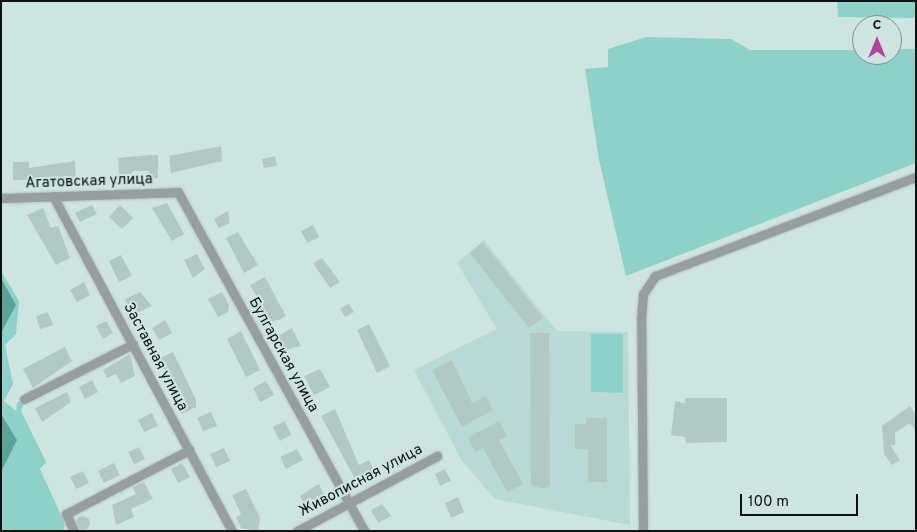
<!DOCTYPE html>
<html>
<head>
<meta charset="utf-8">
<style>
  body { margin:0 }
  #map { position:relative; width:917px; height:532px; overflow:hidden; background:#cee4e1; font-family:Overpass,sans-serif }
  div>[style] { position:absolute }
  .built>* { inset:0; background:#b9d9d4 }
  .green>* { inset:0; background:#8dd1c8 }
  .water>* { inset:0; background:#5ba39a }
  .building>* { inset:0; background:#b2c8c5 }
  .round { border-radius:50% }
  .roads { filter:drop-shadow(0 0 1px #afc2c0) drop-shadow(0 0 1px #afc2c0) }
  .minor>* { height:9px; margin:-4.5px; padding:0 4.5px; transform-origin:4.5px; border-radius:4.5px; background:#969f9e }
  span { translate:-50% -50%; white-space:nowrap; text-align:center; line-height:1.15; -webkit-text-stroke:4px #cee4e1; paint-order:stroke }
  .street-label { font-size:15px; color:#0a1211 }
  .frame { position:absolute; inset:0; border:2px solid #0a1211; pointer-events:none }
  .north { position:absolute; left:852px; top:15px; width:50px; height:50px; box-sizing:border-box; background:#cee4e1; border:1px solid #80908e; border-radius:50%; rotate:0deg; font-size:14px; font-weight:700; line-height:20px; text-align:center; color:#0a1211 }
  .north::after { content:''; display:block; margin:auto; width:18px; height:22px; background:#b343a0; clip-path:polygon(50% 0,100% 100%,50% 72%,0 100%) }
  .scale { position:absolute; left:740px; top:494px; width:118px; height:22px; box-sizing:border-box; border:2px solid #0a1211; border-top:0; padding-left:6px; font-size:15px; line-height:18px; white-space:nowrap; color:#0a1211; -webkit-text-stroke:4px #cee4e1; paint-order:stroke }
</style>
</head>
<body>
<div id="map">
  <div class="built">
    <div style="clip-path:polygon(484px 240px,557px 331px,628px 332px,630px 525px,495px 499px,462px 461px,414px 370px,497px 329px,457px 263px)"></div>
  </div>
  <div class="green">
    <div style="clip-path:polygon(837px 1px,916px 1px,916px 18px,838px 17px)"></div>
    <div style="clip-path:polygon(646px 37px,731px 39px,750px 50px,862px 50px,862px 55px,892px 55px,892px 49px,916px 49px,916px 163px,626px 276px,599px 160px,585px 69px,608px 67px,608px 49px)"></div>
    <div style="clip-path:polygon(1px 271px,19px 301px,16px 334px,5px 345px,13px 384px,4px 401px,16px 411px,17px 403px,26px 397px,21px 411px,46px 462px,40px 469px,65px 524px,63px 531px,1px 531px)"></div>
    <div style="clip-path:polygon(591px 334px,623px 334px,623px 393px,591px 392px)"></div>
  </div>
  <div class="water">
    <div style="clip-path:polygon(1px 278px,16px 305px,1px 333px)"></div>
    <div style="clip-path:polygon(1px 414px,17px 440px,1px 472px)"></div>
  </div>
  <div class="building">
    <div style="clip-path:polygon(221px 146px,222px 161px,171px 173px,169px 156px)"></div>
    <div style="clip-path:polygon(150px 155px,158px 155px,158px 178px,149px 178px,149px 171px,133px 171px,130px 176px,119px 173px,118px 158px)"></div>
    <div style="clip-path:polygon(275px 156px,277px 166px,264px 168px,262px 159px)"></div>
    <div style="clip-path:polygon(75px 161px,76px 180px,13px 180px,13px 162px,29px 162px,29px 168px)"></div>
    <div style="clip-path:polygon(167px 203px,184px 234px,172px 241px,152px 208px)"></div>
    <div style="clip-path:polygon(92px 205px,97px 214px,80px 222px,75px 213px)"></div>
    <div style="clip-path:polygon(120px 205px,133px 218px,122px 229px,109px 217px)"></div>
    <div style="clip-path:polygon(43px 208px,51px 228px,58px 226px,70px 258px,56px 265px,27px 215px)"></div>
    <div style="clip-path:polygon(228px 211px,230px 223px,219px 228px,214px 219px)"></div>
    <div style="clip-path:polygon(313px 225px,319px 237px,307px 243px,301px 231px)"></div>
    <div style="clip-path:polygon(238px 232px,258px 265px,244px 273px,226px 238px)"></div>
    <div style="clip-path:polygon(483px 242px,543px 318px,529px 328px,470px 253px)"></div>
    <div style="clip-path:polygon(197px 254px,205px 269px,193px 278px,184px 260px)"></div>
    <div style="clip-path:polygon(121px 255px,132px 276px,119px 282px,109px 261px)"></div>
    <div style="clip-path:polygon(322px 258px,340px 282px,330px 288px,313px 263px)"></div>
    <div style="clip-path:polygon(265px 277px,286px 316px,279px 320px,271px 321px,250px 285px)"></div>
    <div style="clip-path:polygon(84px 282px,90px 295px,77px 302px,70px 290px)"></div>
    <div style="clip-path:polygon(140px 292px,152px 306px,133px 315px,125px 299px)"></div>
    <div style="clip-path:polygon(222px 292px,229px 305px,228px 312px,218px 317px,208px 299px)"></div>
    <div style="clip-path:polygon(349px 304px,354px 312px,345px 317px,340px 308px)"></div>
    <div style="clip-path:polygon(48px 312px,53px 325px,40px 329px,36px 316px)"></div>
    <div style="clip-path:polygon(165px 320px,172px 333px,159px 340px,152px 328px)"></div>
    <div style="clip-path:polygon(106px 321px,113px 333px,103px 339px,96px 326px)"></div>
    <div style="clip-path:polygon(369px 324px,390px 366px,377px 373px,357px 330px)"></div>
    <div style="clip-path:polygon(292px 328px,301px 346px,285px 350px,278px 336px)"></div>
    <div style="clip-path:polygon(241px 331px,260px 370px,246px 377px,227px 339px)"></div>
    <div style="clip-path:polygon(530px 333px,549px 333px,550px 486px,544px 489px,531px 485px)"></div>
    <div style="clip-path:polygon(65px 347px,72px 361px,33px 388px,23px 369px)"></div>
    <div style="clip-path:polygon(173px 352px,196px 400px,196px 407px,181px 414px,178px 407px,183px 405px,158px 359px)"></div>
    <div style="clip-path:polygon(130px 354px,135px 376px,121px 383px,116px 374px,107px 378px,103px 370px)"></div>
    <div style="clip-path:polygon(452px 360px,472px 403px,486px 396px,493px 410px,462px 427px,432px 370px)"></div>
    <div style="clip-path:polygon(320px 369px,330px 387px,314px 395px,304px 376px)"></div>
    <div style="clip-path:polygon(92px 380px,98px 392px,85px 399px,79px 387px)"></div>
    <div style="clip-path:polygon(266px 381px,274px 395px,260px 402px,253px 388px)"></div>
    <div style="clip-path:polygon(67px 392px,71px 402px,42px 422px,35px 408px)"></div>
    <div style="clip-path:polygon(685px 398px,727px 398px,727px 442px,686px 443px,685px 437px,671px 435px,675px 401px,685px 403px)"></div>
    <div style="clip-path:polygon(910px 406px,916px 415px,916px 431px,910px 423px,895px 433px,895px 445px,890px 445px,900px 460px,892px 465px,884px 454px,882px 426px)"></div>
    <div style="clip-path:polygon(335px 409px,359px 465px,369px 460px,374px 470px,355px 479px,321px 416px)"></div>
    <div style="clip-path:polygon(211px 412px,217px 426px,203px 431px,197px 418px)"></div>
    <div style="clip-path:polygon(152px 413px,158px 426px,144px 432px,138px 420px)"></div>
    <div style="clip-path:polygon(586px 418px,607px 418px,607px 482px,588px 482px,588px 449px,575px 449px,575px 424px,586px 424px)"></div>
    <div style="clip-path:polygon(285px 421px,291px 435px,280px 441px,273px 427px)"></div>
    <div style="clip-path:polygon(499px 421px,507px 436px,499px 440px,523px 484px,507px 492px,483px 448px,475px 452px,468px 438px)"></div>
    <div style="clip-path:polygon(139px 447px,145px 459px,134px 464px,128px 452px)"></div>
    <div style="clip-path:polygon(224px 448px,230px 461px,216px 467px,210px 454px)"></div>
    <div style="clip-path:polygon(297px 449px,303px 460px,286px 469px,280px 457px)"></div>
    <div style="clip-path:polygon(114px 463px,120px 475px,104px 483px,98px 471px)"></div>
    <div style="clip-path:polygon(182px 463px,190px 477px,178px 483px,171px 469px)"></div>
    <div style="clip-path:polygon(445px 469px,451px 481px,440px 486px,435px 474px)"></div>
    <div style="clip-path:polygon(83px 471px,89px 483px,76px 489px,70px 477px)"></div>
    <div style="clip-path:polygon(144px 482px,153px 499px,131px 509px,134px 517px,116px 525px,112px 505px,136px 494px,132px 487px)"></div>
    <div style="clip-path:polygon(319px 484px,326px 499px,306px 507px,300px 496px)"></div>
    <div style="clip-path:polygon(246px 489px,260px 518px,258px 531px,241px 528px,236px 517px,241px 514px,232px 495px)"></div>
    <div style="clip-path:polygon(458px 497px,464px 512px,451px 518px,445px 503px)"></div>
    <div style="clip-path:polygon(382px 504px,391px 516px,378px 523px,371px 510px)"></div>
    <div class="round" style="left:76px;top:516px;width:14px;height:14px"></div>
  </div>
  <div class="roads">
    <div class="minor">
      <div style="left:53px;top:196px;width:380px;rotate:61.9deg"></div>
      <div style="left:1px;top:198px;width:177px;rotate:-1.9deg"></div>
      <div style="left:178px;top:192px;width:387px;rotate:61.2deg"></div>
      <div style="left:24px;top:399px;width:122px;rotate:-26.8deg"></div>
      <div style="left:74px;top:531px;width:19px;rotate:-115deg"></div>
      <div style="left:66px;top:514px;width:139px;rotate:-27.5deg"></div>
      <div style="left:297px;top:531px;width:159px;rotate:-28.2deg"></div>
      <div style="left:643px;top:531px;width:213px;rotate:-90.5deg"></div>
      <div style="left:641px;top:318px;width:24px;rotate:-85deg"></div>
      <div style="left:643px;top:294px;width:22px;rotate:-56deg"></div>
      <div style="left:655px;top:276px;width:279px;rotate:-20.8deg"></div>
    </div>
  </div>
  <div class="street-label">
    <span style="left:89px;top:182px;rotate:-2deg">Агатовская улица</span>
    <span style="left:283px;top:355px;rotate:61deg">Булгарская улица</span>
    <span style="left:155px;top:357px;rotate:62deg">Заставная улица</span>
    <span style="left:361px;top:481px;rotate:-28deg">Живописная улица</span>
  </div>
  <div class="frame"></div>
  <div class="north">С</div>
  <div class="scale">100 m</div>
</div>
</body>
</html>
